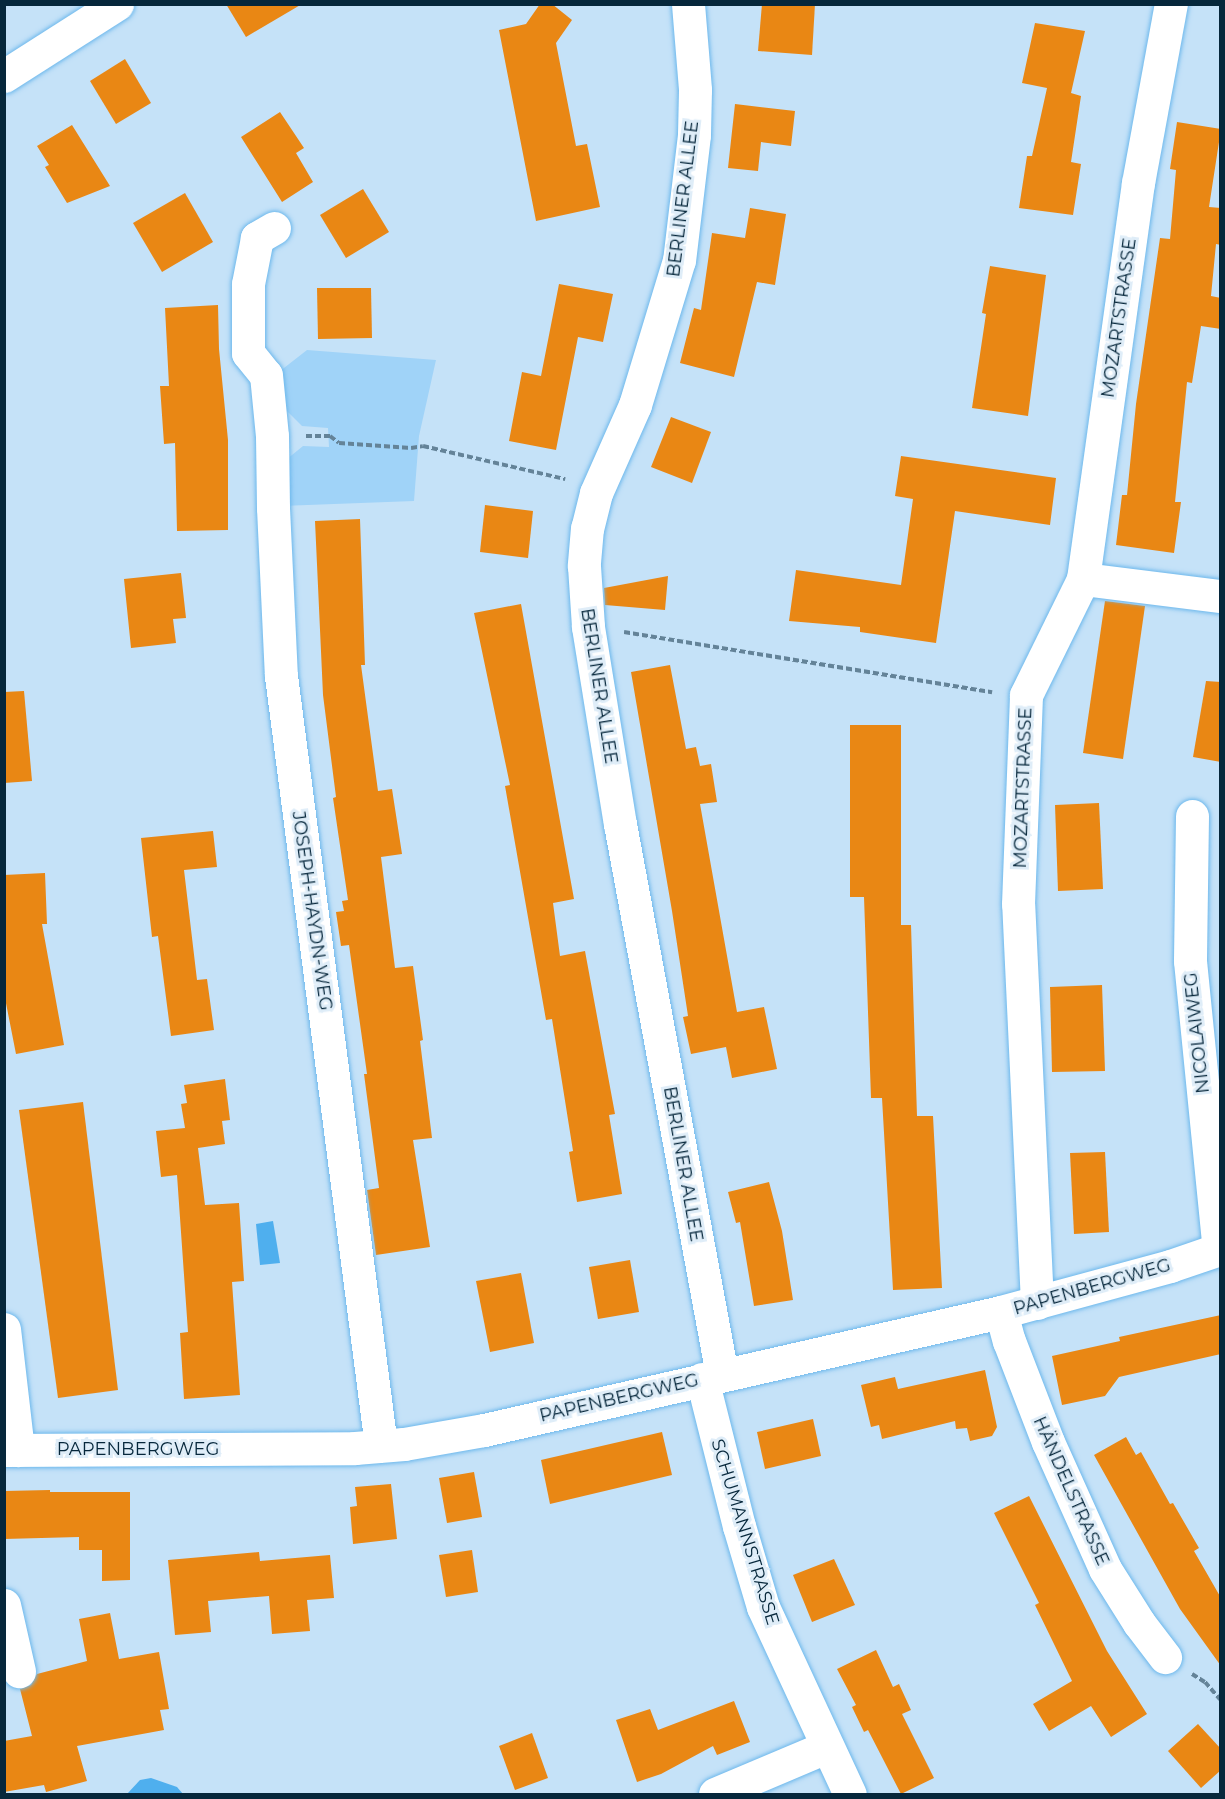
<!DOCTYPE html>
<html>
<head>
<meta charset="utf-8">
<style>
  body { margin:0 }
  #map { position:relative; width:1225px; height:1799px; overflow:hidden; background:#c5e2f8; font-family:Montserrat,sans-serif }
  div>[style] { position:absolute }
  .green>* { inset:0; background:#a0d3f8 }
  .water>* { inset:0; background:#4fafee }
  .building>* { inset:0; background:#e98714 }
  .path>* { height:4px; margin-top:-2px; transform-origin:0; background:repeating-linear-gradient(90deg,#648398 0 6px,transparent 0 9px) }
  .roads { filter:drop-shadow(0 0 2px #6db8ec) drop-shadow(0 0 2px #6db8ec) }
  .minor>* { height:33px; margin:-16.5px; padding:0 16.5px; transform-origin:16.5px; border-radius:16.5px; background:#fff }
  span { translate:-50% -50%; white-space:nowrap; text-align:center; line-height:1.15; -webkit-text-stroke:6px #dfedf8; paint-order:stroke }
  .street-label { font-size:18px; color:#06273b }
  .frame { position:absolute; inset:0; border:6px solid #06273b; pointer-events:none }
</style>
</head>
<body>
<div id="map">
  <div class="green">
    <div style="clip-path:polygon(307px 350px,436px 360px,419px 436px,414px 501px,281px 506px,281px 464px,303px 446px,329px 447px,328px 428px,302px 426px,277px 401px,275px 375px)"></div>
  </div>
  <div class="water">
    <div style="clip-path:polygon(273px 1221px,280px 1263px,260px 1265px,256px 1224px)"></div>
    <div style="clip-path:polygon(151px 1778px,177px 1787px,183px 1794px,127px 1794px,140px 1780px)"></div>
  </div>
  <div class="building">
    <div style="clip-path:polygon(226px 4px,302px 4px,246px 37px)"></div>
    <div style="clip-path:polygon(540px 4px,552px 4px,572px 20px,556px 43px,576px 146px,587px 144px,600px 207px,536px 221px,499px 30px,526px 24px)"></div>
    <div style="clip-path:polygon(762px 4px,815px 4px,812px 55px,758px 51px)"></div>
    <div style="clip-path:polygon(1035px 23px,1085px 31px,1071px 93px,1081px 96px,1071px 162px,1081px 164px,1073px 215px,1019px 208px,1027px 156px,1032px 156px,1047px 88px,1022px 83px)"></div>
    <div style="clip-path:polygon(125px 59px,151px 103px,116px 124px,90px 81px)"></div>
    <div style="clip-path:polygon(735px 104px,795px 111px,791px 146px,761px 142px,758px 171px,728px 168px)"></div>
    <div style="clip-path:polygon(280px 112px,304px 148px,296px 153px,313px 182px,282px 202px,241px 137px)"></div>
    <div style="clip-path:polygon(1177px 122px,1221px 129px,1209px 207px,1221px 208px,1221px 245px,1216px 244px,1211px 296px,1221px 298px,1221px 329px,1201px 326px,1192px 383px,1187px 382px,1175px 502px,1181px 502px,1174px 553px,1116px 545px,1122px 495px,1127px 495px,1136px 404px,1160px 238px,1170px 239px,1176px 170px,1170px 169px)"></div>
    <div style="clip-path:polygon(72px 125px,110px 186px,67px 203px,45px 167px,49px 165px,37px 146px)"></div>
    <div style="clip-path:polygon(363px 189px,389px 232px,346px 258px,320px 215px)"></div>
    <div style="clip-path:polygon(185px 193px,213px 242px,162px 272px,133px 223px)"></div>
    <div style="clip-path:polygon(750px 208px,786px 214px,775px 285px,757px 282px,734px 377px,680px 363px,694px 308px,701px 310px,712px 233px,745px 238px)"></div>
    <div style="clip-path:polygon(990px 266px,1046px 275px,1028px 416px,972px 408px,986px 314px,982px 313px)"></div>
    <div style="clip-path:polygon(559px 284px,613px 294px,603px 342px,578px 337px,556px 450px,509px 441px,522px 372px,541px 376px)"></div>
    <div style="clip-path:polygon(317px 288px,371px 288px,372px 338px,318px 339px)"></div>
    <div style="clip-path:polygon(218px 305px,219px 349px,228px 440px,228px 530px,177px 531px,175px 443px,164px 444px,160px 386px,169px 386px,165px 308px)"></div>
    <div style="clip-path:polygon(671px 417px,711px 432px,692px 483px,651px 467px)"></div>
    <div style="clip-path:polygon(901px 456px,1056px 478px,1050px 525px,955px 511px,936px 643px,860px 632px,860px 627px,789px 621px,796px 570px,901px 585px,913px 499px,895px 496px)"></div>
    <div style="clip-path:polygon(485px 505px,533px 511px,528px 558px,480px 552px)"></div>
    <div style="clip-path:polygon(360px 519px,365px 665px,361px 665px,378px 791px,392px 789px,402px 854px,381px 857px,395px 968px,413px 966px,423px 1040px,420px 1041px,432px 1138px,413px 1140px,430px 1247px,376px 1255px,367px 1190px,379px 1188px,364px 1074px,367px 1074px,349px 945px,341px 946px,336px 912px,344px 911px,342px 901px,348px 900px,333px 798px,336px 797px,323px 695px,315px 521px)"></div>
    <div style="clip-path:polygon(181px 573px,186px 618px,173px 619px,176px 643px,131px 648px,124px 579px)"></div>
    <div style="clip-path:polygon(668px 576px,665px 610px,605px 605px,604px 588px)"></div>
    <div style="clip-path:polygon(1105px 601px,1145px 606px,1123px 759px,1083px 753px)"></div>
    <div style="clip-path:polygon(521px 604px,574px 899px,553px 903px,560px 956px,585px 951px,615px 1114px,609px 1115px,622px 1194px,577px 1202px,569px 1152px,573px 1151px,552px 1019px,546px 1020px,505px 786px,510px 785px,474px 613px)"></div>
    <div style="clip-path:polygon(670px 665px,686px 749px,696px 747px,700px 766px,711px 764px,717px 802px,700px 804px,737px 1012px,764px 1007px,777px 1069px,732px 1078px,726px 1047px,691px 1054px,683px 1017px,688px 1016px,672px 911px,631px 672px)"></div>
    <div style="clip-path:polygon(1206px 681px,1221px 682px,1221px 762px,1193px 757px)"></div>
    <div style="clip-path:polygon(24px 691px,32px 781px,4px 783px,4px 692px)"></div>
    <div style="clip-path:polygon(850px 725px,901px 725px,901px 925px,911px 925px,917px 1116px,933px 1116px,942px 1288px,893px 1290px,882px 1098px,871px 1098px,864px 897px,850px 897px)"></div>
    <div style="clip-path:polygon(1099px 803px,1103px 889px,1058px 891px,1055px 805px)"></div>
    <div style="clip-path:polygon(213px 831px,217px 867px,184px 870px,197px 980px,207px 979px,214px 1030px,171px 1036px,158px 936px,152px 937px,141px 838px)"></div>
    <div style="clip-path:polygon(45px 873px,47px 924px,42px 924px,64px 1045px,16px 1054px,4px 993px,4px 875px)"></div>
    <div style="clip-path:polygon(1102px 985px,1105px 1071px,1052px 1072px,1050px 987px)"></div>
    <div style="clip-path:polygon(225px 1079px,230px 1120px,222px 1121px,225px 1144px,198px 1148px,205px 1205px,239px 1203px,244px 1281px,232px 1282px,240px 1395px,184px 1399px,180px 1333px,188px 1332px,177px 1175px,161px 1177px,156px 1131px,185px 1128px,181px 1104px,187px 1103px,184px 1085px)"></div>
    <div style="clip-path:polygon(83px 1102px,118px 1390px,58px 1398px,19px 1110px)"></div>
    <div style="clip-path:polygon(1105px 1152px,1109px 1232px,1074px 1234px,1070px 1153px)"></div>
    <div style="clip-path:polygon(769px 1182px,782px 1231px,793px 1300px,754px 1306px,740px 1222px,736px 1223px,728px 1192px)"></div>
    <div style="clip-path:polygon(630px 1260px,639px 1312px,598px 1319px,589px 1267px)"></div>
    <div style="clip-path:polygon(521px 1273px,534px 1343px,490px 1352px,476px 1281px)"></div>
    <div style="clip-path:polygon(1221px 1315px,1221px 1354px,1119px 1377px,1105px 1396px,1062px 1405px,1052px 1356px,1120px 1341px,1119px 1337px)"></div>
    <div style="clip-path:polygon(985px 1370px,997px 1427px,992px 1436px,970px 1441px,967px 1428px,956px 1429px,955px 1421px,882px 1439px,879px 1425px,871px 1427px,861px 1385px,895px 1377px,898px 1389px)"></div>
    <div style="clip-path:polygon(813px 1419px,821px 1456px,765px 1469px,757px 1432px)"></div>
    <div style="clip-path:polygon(662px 1432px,672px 1475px,550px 1504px,541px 1460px)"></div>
    <div style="clip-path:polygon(1126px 1437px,1136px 1455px,1141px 1452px,1170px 1504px,1173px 1503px,1199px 1548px,1194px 1551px,1221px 1598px,1221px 1666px,1180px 1609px,1094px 1455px)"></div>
    <div style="clip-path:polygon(474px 1472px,482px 1517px,447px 1523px,439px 1478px)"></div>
    <div style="clip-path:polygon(391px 1484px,397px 1539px,353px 1544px,350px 1507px,357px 1506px,355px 1487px)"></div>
    <div style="clip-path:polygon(50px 1490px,50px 1492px,130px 1492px,130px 1580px,102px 1581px,102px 1550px,79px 1550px,79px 1537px,4px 1539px,4px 1491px)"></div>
    <div style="clip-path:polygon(1029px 1496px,1107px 1651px,1147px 1714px,1111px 1737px,1091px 1706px,1049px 1731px,1033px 1704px,1072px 1681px,1035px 1605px,1039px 1603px,994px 1513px)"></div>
    <div style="clip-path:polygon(472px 1550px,478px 1592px,446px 1597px,439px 1555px)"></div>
    <div style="clip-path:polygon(259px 1552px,260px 1561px,330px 1555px,334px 1598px,307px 1600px,310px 1631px,272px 1634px,269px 1596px,208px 1601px,211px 1632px,175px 1635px,168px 1560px)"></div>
    <div style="clip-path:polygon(834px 1559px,855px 1605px,812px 1622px,793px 1575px)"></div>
    <div style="clip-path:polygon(110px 1613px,119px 1659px,159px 1652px,169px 1709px,160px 1710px,164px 1730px,77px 1746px,87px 1781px,46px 1792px,44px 1785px,4px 1792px,4px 1741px,32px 1736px,20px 1689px,31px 1685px,37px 1674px,87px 1661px,79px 1619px)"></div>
    <div style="clip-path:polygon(876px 1650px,893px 1687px,899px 1684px,911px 1710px,902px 1714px,934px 1778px,901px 1794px,868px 1730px,864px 1732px,852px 1707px,856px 1705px,837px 1669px)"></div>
    <div style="clip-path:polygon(734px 1701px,750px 1742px,717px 1755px,713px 1746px,661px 1774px,637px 1782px,616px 1720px,650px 1709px,658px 1730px)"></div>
    <div style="clip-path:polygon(1198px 1724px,1221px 1749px,1221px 1770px,1201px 1788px,1168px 1751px)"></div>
    <div style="clip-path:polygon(532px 1733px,548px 1778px,515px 1790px,499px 1746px)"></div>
  </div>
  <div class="path">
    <div style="left:306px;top:436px;width:24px"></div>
    <div style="left:330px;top:436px;width:11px;rotate:38deg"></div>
    <div style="left:339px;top:443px;width:72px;rotate:4deg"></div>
    <div style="left:411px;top:448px;width:12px;rotate:-9deg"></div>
    <div style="left:423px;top:446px;width:146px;rotate:13.1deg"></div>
    <div style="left:624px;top:632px;width:373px;rotate:9.3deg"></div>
    <div style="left:1192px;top:1674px;width:15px;rotate:32deg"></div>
    <div style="left:1205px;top:1682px;width:23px;rotate:49deg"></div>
  </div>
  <div class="roads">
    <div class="minor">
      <div style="left:688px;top:4px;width:86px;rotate:85.3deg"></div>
      <div style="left:695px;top:90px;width:45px;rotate:91.3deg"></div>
      <div style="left:694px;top:135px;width:126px;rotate:96.8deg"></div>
      <div style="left:679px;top:260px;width:152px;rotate:106.9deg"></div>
      <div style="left:635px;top:405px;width:96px;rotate:113.9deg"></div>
      <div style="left:596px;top:493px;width:36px;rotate:104deg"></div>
      <div style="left:587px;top:528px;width:38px;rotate:95deg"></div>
      <div style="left:584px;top:566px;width:61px;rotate:86.2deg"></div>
      <div style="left:588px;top:627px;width:200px;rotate:80.8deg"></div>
      <div style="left:620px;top:824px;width:560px;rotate:79.51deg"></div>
      <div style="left:4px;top:76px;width:134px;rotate:-32.5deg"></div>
      <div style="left:274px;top:228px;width:20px;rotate:150deg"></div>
      <div style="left:257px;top:238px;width:47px;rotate:101.1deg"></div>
      <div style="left:248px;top:284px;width:69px;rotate:90deg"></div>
      <div style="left:248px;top:353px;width:28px;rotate:51deg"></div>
      <div style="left:266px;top:375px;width:61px;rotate:84.4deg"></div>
      <div style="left:272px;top:436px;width:72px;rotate:89.2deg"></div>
      <div style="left:273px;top:508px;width:168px;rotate:87.3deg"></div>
      <div style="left:281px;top:676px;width:776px;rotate:82.6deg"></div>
      <div style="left:1083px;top:579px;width:138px;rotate:7.1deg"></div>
      <div style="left:1192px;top:816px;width:145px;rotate:90.8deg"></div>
      <div style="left:1190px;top:961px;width:289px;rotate:84.3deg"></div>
      <div style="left:1037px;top:1303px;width:399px;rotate:-92.7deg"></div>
      <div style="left:1018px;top:904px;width:209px;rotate:-87.8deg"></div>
      <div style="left:1026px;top:695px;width:129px;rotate:-63.8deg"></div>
      <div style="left:1083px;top:579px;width:400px;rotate:-82.1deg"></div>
      <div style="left:1138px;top:183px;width:182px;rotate:-79.6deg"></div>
      <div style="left:1001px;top:1312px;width:30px;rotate:75deg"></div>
      <div style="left:1009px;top:1341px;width:108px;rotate:68.9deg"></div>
      <div style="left:1048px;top:1442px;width:139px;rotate:65.8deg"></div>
      <div style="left:1105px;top:1569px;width:64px;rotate:57.8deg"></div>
      <div style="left:1139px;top:1623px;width:43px;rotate:52.6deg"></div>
      <div style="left:4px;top:1329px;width:122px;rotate:83.4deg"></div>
      <div style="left:702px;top:1379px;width:152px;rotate:75.9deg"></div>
      <div style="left:739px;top:1526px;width:84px;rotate:73.5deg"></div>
      <div style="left:763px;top:1607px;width:206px;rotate:65.1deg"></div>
      <div style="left:4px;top:1450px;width:351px;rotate:-0.3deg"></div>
      <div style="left:355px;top:1448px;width:49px;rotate:-4.7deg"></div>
      <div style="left:404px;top:1444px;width:81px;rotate:-9.9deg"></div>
      <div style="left:484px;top:1430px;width:530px;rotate:-12.86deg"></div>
      <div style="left:1001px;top:1312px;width:175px;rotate:-15.2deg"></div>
      <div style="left:1170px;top:1266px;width:53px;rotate:-18.8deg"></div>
      <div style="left:4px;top:1605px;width:68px;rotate:77.2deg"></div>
      <div style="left:715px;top:1794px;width:121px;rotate:-22.9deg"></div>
    </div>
  </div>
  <div class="street-label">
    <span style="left:683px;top:199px;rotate:-83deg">BERLINER ALLEE</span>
    <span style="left:1119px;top:318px;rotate:-82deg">MOZARTSTRASSE</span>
    <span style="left:599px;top:686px;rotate:81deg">BERLINER ALLEE</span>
    <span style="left:1023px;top:788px;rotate:-88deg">MOZARTSTRASSE</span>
    <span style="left:312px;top:911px;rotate:82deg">JOSEPH-HAYDN-WEG</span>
    <span style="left:1197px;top:1033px;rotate:-96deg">NICOLAIWEG</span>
    <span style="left:683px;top:1164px;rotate:80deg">BERLINER ALLEE</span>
    <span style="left:1092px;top:1287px;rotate:-16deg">PAPENBERGWEG</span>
    <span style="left:619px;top:1398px;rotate:-13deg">PAPENBERGWEG</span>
    <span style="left:138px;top:1449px">PAPENBERGWEG</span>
    <span style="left:1071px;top:1491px;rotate:66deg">HÄNDELSTRASSE</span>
    <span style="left:745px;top:1532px;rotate:73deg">SCHUMANNSTRASSE</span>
  </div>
  <div class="frame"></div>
</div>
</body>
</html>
